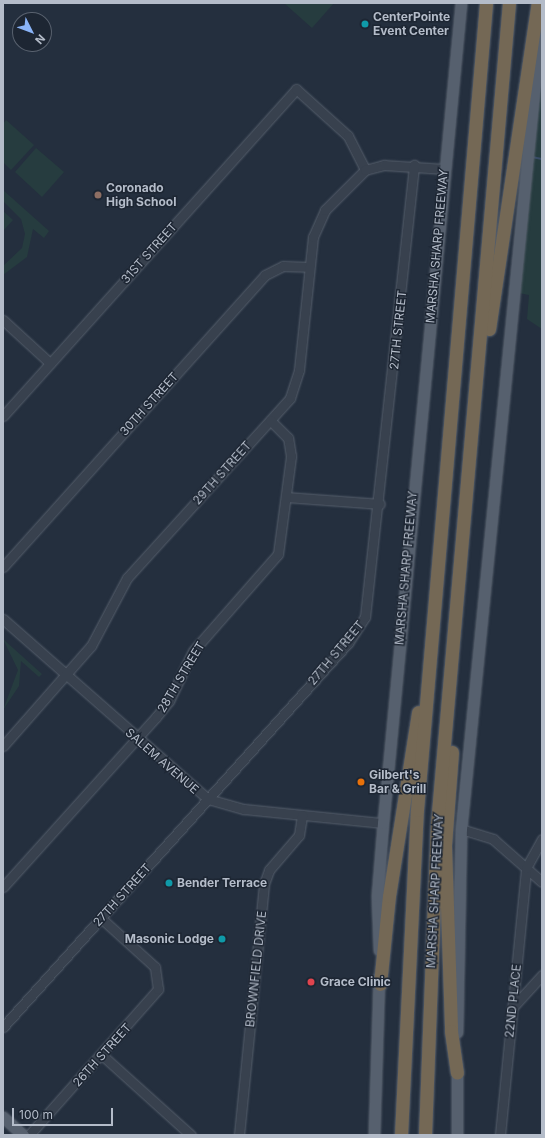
<!DOCTYPE html>
<html>
<head>
<meta charset="utf-8">
<style>
  body { margin:0 }
  #map { position:relative; width:545px; height:1138px; overflow:hidden; background:#242f3e; font-family:Inter,sans-serif }
  div>[style] { position:absolute }
  .green>* { inset:0; background:#263c3f }
  .stream>* { height:2px; margin:-1px; padding:0 1px; transform-origin:1px; border-radius:1px; background:#394c67 }
  .roads { filter:drop-shadow(0 0 1px #565f6c) drop-shadow(0 0 1px #565f6c) }
  .minor>* { height:9px; margin:-4.5px; padding:0 4.5px; transform-origin:4.5px; border-radius:4.5px; background:#38414e }
  .major>* { height:11px; margin:-5.5px; padding:0 5.5px; transform-origin:5.5px; border-radius:5.5px; background:#56606e }
  .highway>* { height:13px; margin:-6.5px; padding:0 6.5px; transform-origin:6.5px; border-radius:6.5px; background:#746855 }
  .dots>* { width:11px; height:11px; translate:-50% -50%; box-sizing:border-box; border:2px solid #1d2633; border-radius:50% }
  span { translate:-50% -50%; white-space:nowrap; text-align:center; line-height:1.15; -webkit-text-stroke:3px #1d2633; paint-order:stroke }
  .poi-label { font-size:12px; color:#b4bcc9; font-weight:700 }
  .left { translate:0 -50%; text-align:left }
  .right { translate:-100% -50%; text-align:right }
  .street-label { font-size:12px; color:#b4bcc9 }
  .frame { position:absolute; inset:0; border:4px solid #b4bcc9; pointer-events:none }
  .north { position:absolute; left:12px; top:12px; width:40px; height:40px; box-sizing:border-box; background:#1d2633; border:1px solid #59626f; border-radius:50%; rotate:132deg; font-size:11px; font-weight:700; line-height:16px; text-align:center; color:#b4bcc9 }
  .north::after { content:''; display:block; margin:auto; width:14px; height:18px; background:#8ab4f8; clip-path:polygon(50% 0,100% 100%,50% 72%,0 100%) }
  .scale { position:absolute; left:12px; top:1108px; width:101px; height:18px; box-sizing:border-box; border:2px solid #b4bcc9; border-top:0; padding-left:5px; font-size:12px; line-height:14px; white-space:nowrap; color:#b4bcc9; -webkit-text-stroke:3px #1d2633; paint-order:stroke }
</style>
</head>
<body>
<div id="map">
  <div class="green">
    <div style="clip-path:polygon(284px 3px,334px 3px,312px 28px)"></div>
    <div style="clip-path:polygon(542px 41px,542px 329px,527px 319px,529px 295px,519px 293px)"></div>
    <div style="clip-path:polygon(6px 120px,34px 145px,11px 170px,3px 162px,3px 124px)"></div>
    <div style="clip-path:polygon(36px 148px,64px 172px,42px 197px,15px 172px)"></div>
    <div style="clip-path:polygon(3px 190px,49px 231px,44px 238px,33px 229px,27px 257px,3px 275px,3px 266px,22px 248px,25px 234px,21px 219px,3px 201px)"></div>
    <div style="clip-path:polygon(3px 211px,13px 220px,3px 231px)"></div>
    <div style="clip-path:polygon(3px 639px,42px 674px,39px 677px,21px 661px,19px 686px,3px 710px,18px 670px)"></div>
  </div>
  <div class="stream">
    <div style="left:532px;top:157px;width:10px;rotate:11deg"></div>
  </div>
  <div class="roads">
    <div class="minor">
      <div style="left:3px;top:320px;width:64px;rotate:42.5deg"></div>
      <div style="left:3px;top:416px;width:439px;rotate:-48.1deg"></div>
      <div style="left:296px;top:89px;width:70px;rotate:42.1deg"></div>
      <div style="left:348px;top:136px;width:38px;rotate:63deg"></div>
      <div style="left:287px;top:497px;width:93px;rotate:4.3deg"></div>
      <div style="left:3px;top:567px;width:392px;rotate:-48.1deg"></div>
      <div style="left:265px;top:275px;width:20px;rotate:-27deg"></div>
      <div style="left:283px;top:266px;width:25px;rotate:2deg"></div>
      <div style="left:3px;top:619px;width:273px;rotate:41.3deg"></div>
      <div style="left:208px;top:799px;width:37px;rotate:16deg"></div>
      <div style="left:244px;top:809px;width:140px;rotate:5.8deg"></div>
      <div style="left:3px;top:746px;width:133px;rotate:-48.7deg"></div>
      <div style="left:91px;top:646px;width:77px;rotate:-62.1deg"></div>
      <div style="left:127px;top:578px;width:243px;rotate:-47.8deg"></div>
      <div style="left:290px;top:398px;width:29px;rotate:-72deg"></div>
      <div style="left:299px;top:370px;width:134px;rotate:-84deg"></div>
      <div style="left:313px;top:237px;width:30px;rotate:-66deg"></div>
      <div style="left:325px;top:210px;width:57px;rotate:-45deg"></div>
      <div style="left:365px;top:170px;width:20px;rotate:-15deg"></div>
      <div style="left:384px;top:165px;width:60px;rotate:3.8deg"></div>
      <div style="left:461px;top:829px;width:34px;rotate:17deg"></div>
      <div style="left:493px;top:839px;width:65px;rotate:41.3deg"></div>
      <div style="left:3px;top:887px;width:229px;rotate:-48deg"></div>
      <div style="left:156px;top:717px;width:21px;rotate:-51deg"></div>
      <div style="left:169px;top:701px;width:55px;rotate:-64.4deg"></div>
      <div style="left:193px;top:651px;width:129px;rotate:-48.8deg"></div>
      <div style="left:278px;top:554px;width:99px;rotate:-82.4deg"></div>
      <div style="left:291px;top:456px;width:18px;rotate:-99deg"></div>
      <div style="left:288px;top:438px;width:25px;rotate:-135deg"></div>
      <div style="left:512px;top:1008px;width:45px;rotate:-47.7deg"></div>
      <div style="left:3px;top:1027px;width:516px;rotate:-48.06deg"></div>
      <div style="left:348px;top:643px;width:31px;rotate:-57deg"></div>
      <div style="left:365px;top:617px;width:455px;rotate:-83.8deg"></div>
      <div style="left:102px;top:1055px;width:120px;rotate:42deg"></div>
      <div style="left:29px;top:1135px;width:195px;rotate:-48.5deg"></div>
      <div style="left:158px;top:989px;width:22px;rotate:-98deg"></div>
      <div style="left:155px;top:967px;width:73px;rotate:-137.8deg"></div>
      <div style="left:239px;top:1135px;width:252px;rotate:-84.3deg"></div>
      <div style="left:264px;top:884px;width:15px;rotate:-70deg"></div>
      <div style="left:269px;top:870px;width:46px;rotate:-49.4deg"></div>
      <div style="left:299px;top:835px;width:20px;rotate:-81deg"></div>
      <div style="left:500px;top:1135px;width:268px;rotate:-84.4deg"></div>
      <div style="left:526px;top:868px;width:33px;rotate:-61deg"></div>
    </div>
    <div class="major">
      <div style="left:379px;top:950px;width:54px;rotate:-92.1deg"></div>
      <div style="left:377px;top:896px;width:73px;rotate:-85.3deg"></div>
      <div style="left:383px;top:823px;width:824px;rotate:-84.57deg"></div>
      <div style="left:457px;top:1032px;width:203px;rotate:-88.9deg"></div>
      <div style="left:461px;top:829px;width:821px;rotate:-84.34deg"></div>
      <div style="left:3px;top:1117px;width:27px;rotate:42deg"></div>
      <div style="left:374px;top:1135px;width:159px;rotate:-88.2deg"></div>
      <div style="left:457px;top:1135px;width:69px;rotate:-90deg"></div>
    </div>
    <div class="highway">
      <div style="left:489px;top:329px;width:330px;rotate:-81.5deg"></div>
      <div style="left:452px;top:752px;width:94px;rotate:94.3deg"></div>
      <div style="left:445px;top:846px;width:185px;rotate:88.1deg"></div>
      <div style="left:451px;top:1031px;width:42px;rotate:81.9deg"></div>
      <div style="left:380px;top:984px;width:88px;rotate:-84.2deg"></div>
      <div style="left:389px;top:896px;width:186px;rotate:-81deg"></div>
      <div style="left:401px;top:1135px;width:325px;rotate:-87.2deg"></div>
      <div style="left:417px;top:810px;width:810px;rotate:-85.11deg"></div>
      <div style="left:425px;top:1135px;width:311px;rotate:-87.8deg"></div>
      <div style="left:437px;top:824px;width:824px;rotate:-84.99deg"></div>
    </div>
  </div>
  <div class="dots">
    <div style="left:365px;top:24px;background:#0f9aa8"></div>
    <div style="left:98px;top:195px;background:#8d6e63"></div>
    <div style="left:361px;top:782px;background:#e8710a"></div>
    <div style="left:169px;top:883px;background:#0f9aa8"></div>
    <div style="left:222px;top:939px;background:#0f9aa8"></div>
    <div style="left:311px;top:982px;background:#e0444e"></div>
  </div>
  <div class="poi-label">
    <span class="left" style="left:373px;top:24px">CenterPointe<br>Event Center</span>
    <span class="left" style="left:106px;top:195px">Coronado<br>High School</span>
    <span class="left" style="left:369px;top:782px">Gilbert's<br>Bar &amp; Grill</span>
    <span class="left" style="left:177px;top:883px">Bender Terrace</span>
    <span class="right" style="left:214px;top:939px">Masonic Lodge</span>
    <span class="left" style="left:320px;top:982px">Grace Clinic</span>
  </div>
  <div class="street-label">
    <span style="left:437px;top:246px;rotate:-85deg">MARSHA SHARP FREEWAY</span>
    <span style="left:149px;top:253px;rotate:-48deg">31ST STREET</span>
    <span style="left:398px;top:330px;rotate:-84deg">27TH STREET</span>
    <span style="left:149px;top:404px;rotate:-48deg">30TH STREET</span>
    <span style="left:222px;top:473px;rotate:-48deg">29TH STREET</span>
    <span style="left:406px;top:568px;rotate:-85deg">MARSHA SHARP FREEWAY</span>
    <span style="left:336px;top:653px;rotate:-50deg">27TH STREET</span>
    <span style="left:181px;top:677px;rotate:-59deg">28TH STREET</span>
    <span style="left:162px;top:761px;rotate:41deg">SALEM AVENUE</span>
    <span style="left:435px;top:891px;rotate:-87deg">MARSHA SHARP FREEWAY</span>
    <span style="left:122px;top:895px;rotate:-48deg">27TH STREET</span>
    <span style="left:256px;top:969px;rotate:-84deg">BROWNFIELD DRIVE</span>
    <span style="left:513px;top:1001px;rotate:-84deg">22ND PLACE</span>
    <span style="left:102px;top:1055px;rotate:-48deg">26TH STREET</span>
  </div>
  <div class="frame"></div>
  <div class="north">N</div>
  <div class="scale">100 m</div>
</div>
</body>
</html>
